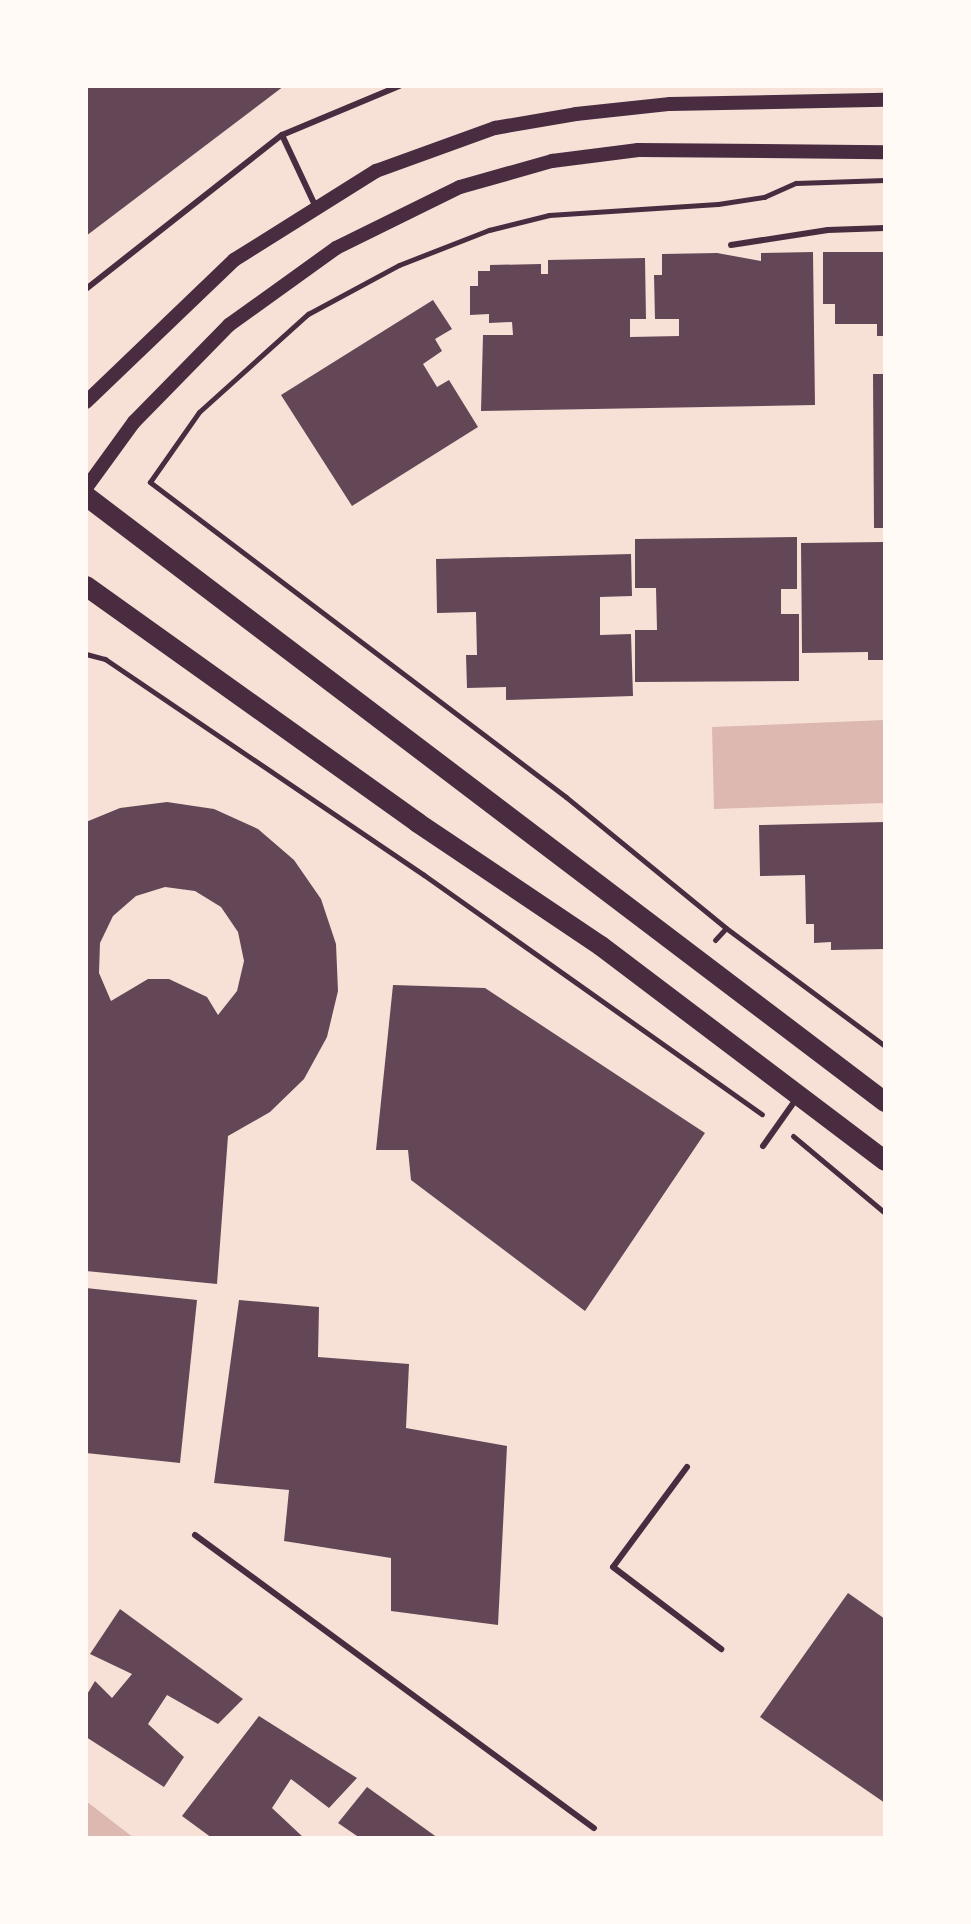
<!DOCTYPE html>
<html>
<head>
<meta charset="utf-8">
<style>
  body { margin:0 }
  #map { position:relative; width:971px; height:1924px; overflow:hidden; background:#f7e1d7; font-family:"Noto Sans",sans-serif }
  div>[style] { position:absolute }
  .water>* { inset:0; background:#dcb8b0 }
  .building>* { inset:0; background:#644757 }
  .path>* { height:5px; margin:-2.5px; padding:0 2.5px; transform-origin:2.5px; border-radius:2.5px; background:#4a2c40 }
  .service>* { height:6px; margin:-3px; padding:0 3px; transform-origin:3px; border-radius:3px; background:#4a2c40 }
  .tertiary>* { height:14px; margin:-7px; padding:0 7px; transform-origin:7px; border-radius:7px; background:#4a2c40 }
  .primary>* { height:20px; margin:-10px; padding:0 10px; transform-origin:10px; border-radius:10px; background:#4a2c40 }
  span { translate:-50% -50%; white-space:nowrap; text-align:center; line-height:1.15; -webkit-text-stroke:8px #fffaf5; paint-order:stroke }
  .frame { position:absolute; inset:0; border:88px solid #fffaf5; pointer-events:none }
</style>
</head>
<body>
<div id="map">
  <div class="water">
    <div style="clip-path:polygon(885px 720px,885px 803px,714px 809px,712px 727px)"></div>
    <div style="clip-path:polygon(86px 1801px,134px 1838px,86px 1838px)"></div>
  </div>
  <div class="building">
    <div style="clip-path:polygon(86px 86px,284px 86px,86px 236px)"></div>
    <div style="clip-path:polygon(813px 252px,815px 405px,481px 411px,483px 335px,513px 335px,512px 322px,489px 323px,489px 314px,470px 315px,470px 286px,478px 286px,478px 271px,490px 271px,490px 265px,541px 264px,541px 274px,548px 274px,548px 260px,645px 258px,646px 319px,630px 319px,630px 337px,679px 336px,679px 319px,655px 319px,654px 275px,662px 275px,662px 254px,717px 253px,761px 261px,761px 253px)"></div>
    <div style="clip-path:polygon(823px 252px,885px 252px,885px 336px,877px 336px,877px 324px,835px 324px,835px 304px,823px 304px)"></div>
    <div style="clip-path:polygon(433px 300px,452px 329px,435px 339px,442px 351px,423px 364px,437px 387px,449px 380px,478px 427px,352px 506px,281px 395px)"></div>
    <div style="clip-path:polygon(873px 374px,885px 374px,885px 528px,874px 528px)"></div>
    <div style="clip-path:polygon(797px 537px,797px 589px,781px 589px,781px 614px,799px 614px,799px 681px,635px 682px,635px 630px,657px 630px,656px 588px,635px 588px,635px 539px)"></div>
    <div style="clip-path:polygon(885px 542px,885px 660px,868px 660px,868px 652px,802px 653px,801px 543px)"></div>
    <div style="clip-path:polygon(631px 554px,632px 596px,600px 597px,600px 635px,631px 634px,633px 696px,506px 700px,506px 687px,467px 688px,466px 655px,477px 655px,476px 612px,437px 613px,436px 559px)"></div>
    <div style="clip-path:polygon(evenodd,167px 802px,214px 809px,258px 829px,294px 860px,321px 899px,336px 944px,338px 991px,327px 1037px,304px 1079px,270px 1112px,228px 1136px,217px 1284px,86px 1271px,86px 822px,120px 808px,167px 802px,165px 887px,195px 891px,221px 907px,238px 932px,244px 961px,237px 991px,218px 1015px,207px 997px,169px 979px,148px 979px,111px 1001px,99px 973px,100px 943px,113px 916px,136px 896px,165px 887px)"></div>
    <div style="clip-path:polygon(885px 822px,885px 949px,831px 950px,831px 942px,814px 943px,814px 924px,806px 924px,805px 875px,760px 876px,759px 825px)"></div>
    <div style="clip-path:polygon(393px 985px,485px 988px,705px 1133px,585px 1311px,411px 1180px,408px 1150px,376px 1150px)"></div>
    <div style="clip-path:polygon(86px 1288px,197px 1300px,180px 1463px,86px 1453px)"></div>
    <div style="clip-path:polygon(239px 1300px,319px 1307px,318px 1357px,409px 1364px,406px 1428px,507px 1446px,498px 1625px,391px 1611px,391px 1558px,284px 1541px,289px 1490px,214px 1483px)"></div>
    <div style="clip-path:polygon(848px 1593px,885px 1619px,885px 1803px,760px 1717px)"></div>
    <div style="clip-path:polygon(120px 1609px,243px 1699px,218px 1724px,167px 1695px,148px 1724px,184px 1757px,164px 1787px,86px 1737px,86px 1696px,95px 1681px,112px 1698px,132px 1674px,90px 1654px)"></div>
    <div style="clip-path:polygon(259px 1716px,357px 1778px,329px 1808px,291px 1779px,272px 1808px,304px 1838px,212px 1838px,182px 1816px)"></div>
    <div style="clip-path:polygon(367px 1787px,438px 1838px,360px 1838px,338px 1823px)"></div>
  </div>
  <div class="path">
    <div style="left:86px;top:654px;width:20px;rotate:15deg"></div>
    <div style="left:105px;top:659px;width:385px;rotate:34.1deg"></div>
    <div style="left:424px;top:875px;width:414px;rotate:35.3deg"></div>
    <div style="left:726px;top:928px;width:207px;rotate:-140.7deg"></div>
    <div style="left:566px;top:797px;width:522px;rotate:-142.87deg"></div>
    <div style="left:150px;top:482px;width:85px;rotate:-55deg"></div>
    <div style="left:199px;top:412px;width:147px;rotate:-42deg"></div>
    <div style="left:308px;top:314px;width:103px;rotate:-28.3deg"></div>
    <div style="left:399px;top:265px;width:97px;rotate:-21.3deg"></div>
    <div style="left:489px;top:230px;width:62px;rotate:-14deg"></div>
    <div style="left:549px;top:215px;width:169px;rotate:-3.7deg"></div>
    <div style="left:718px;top:204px;width:47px;rotate:-8.7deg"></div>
    <div style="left:764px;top:197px;width:35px;rotate:-24deg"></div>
    <div style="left:796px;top:183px;width:89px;rotate:-1.9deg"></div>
    <div style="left:715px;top:940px;width:16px;rotate:-47deg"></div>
    <div style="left:726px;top:928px;width:198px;rotate:36.6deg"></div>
    <div style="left:793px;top:1136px;width:120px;rotate:39.9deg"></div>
  </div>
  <div class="service">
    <div style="left:282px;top:135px;width:77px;rotate:64.8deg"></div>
    <div style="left:731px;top:245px;width:98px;rotate:-8.8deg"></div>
    <div style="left:828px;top:230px;width:57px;rotate:-2deg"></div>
    <div style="left:86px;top:289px;width:249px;rotate:-38.2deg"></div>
    <div style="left:282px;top:135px;width:127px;rotate:-22.7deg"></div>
    <div style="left:763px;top:1146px;width:59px;rotate:-54.7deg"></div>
    <div style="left:687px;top:1467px;width:124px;rotate:126.5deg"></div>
    <div style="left:613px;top:1567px;width:136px;rotate:37.2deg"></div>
    <div style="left:195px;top:1535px;width:495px;rotate:36.3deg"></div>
  </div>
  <div class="tertiary">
    <div style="left:86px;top:402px;width:205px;rotate:-43.8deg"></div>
    <div style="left:234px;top:260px;width:168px;rotate:-32.1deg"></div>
    <div style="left:376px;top:171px;width:127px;rotate:-19.9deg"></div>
    <div style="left:495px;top:128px;width:82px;rotate:-9.8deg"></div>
    <div style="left:576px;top:114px;width:95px;rotate:-6.1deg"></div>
    <div style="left:670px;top:104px;width:215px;rotate:-1.1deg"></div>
    <div style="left:86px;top:488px;width:82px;rotate:-54deg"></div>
    <div style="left:134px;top:422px;width:136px;rotate:-45.6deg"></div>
    <div style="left:229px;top:325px;width:132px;rotate:-35.7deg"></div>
    <div style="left:336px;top:248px;width:138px;rotate:-26.2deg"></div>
    <div style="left:460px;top:187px;width:96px;rotate:-15.8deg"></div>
    <div style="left:552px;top:161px;width:87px;rotate:-7.3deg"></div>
    <div style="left:638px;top:150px;width:247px;rotate:0.5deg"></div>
  </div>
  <div class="primary">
    <div style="left:86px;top:496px;width:1003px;rotate:37.18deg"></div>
    <div style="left:86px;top:586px;width:408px;rotate:35.5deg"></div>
    <div style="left:418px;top:823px;width:220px;rotate:33.9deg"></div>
    <div style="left:601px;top:946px;width:356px;rotate:37.1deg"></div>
  </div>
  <div class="frame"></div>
</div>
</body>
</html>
